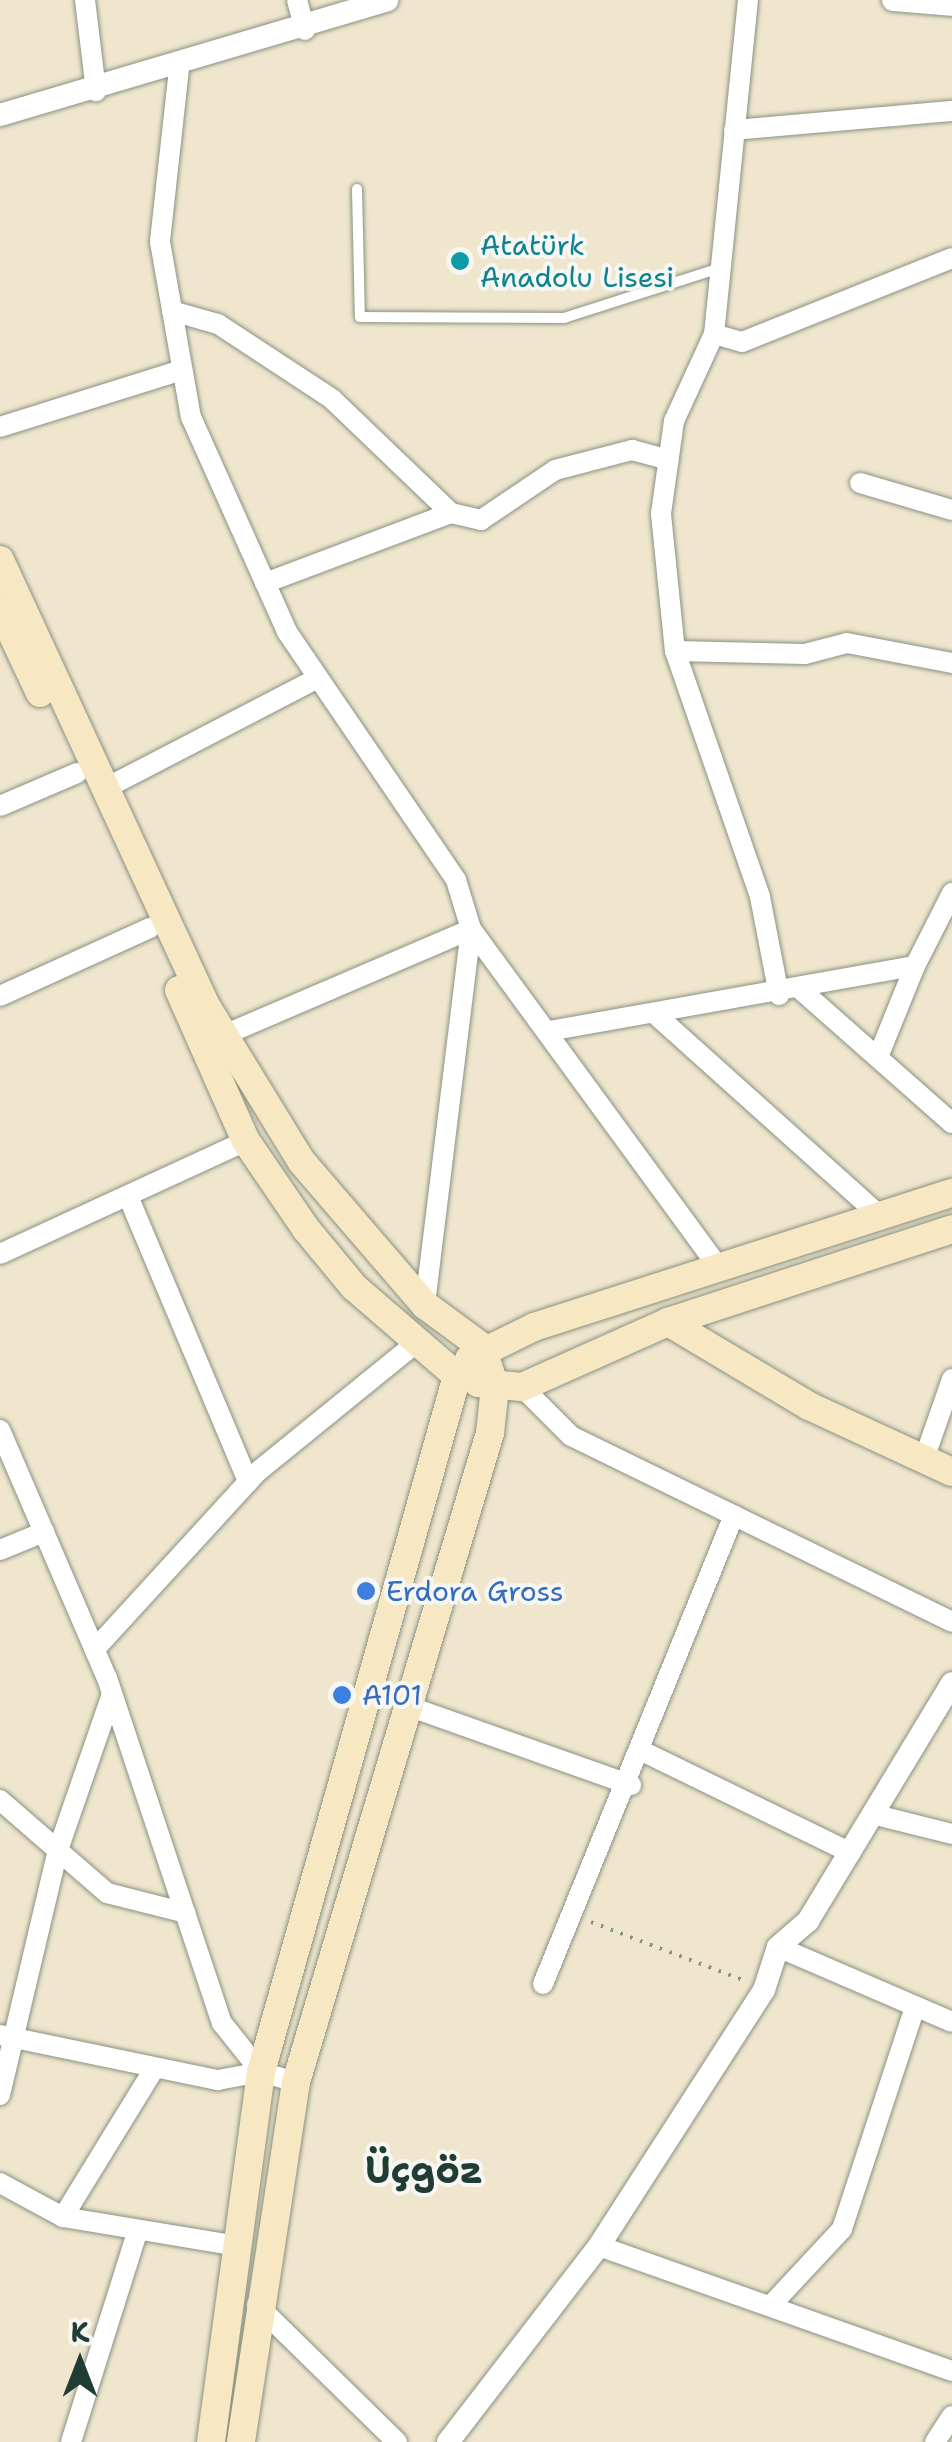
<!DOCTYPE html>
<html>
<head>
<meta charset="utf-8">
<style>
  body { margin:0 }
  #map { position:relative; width:952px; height:2442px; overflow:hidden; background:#f0e6ce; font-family:"Shantell Sans",sans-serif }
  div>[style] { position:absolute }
  .path>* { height:4px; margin-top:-2px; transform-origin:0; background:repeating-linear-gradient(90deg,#889281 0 2.5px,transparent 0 10.5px) }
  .roads { filter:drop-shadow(0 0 2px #889281) drop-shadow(0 0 2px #889281) }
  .service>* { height:10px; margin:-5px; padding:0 5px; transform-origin:5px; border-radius:5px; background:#fff }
  .minor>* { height:20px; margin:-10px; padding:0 10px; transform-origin:10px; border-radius:10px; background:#fff }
  .tertiary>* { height:22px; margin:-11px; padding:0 11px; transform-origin:11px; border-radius:11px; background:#fff }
  .secondary>* { height:28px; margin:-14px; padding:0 14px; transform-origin:14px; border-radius:14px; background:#f7e8c3 }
  .dots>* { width:28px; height:28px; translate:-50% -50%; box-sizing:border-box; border:5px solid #f6f6f2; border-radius:50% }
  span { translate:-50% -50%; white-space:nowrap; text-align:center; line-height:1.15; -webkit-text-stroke:8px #f6f6f2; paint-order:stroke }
  .culture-label { font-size:28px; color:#0d838f }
  .left { translate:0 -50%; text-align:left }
  .shop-label { font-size:28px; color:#366cbe }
  .district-label { font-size:38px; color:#1f3d34; font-weight:700 }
  .north { position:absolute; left:30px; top:2312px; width:100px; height:100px; -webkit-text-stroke:8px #f6f6f2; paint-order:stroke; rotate:0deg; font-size:28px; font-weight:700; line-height:40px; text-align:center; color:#1f3d34 }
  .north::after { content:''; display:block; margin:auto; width:35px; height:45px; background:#1f3d34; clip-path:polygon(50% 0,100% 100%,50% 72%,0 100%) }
</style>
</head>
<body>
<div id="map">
  <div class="path">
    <div style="left:591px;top:1922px;width:163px;rotate:20.9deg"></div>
  </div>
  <div class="roads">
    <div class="service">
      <div style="left:357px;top:189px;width:128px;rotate:88.7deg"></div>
      <div style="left:360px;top:317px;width:204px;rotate:0.3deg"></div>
      <div style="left:564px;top:318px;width:167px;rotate:-17.8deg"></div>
    </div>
    <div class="minor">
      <div style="left:85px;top:0;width:92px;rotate:83.1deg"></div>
      <div style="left:297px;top:0;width:31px;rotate:75deg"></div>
      <div style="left:748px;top:0;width:336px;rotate:95.8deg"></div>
      <div style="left:714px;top:334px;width:96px;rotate:114.7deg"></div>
      <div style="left:674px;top:421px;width:94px;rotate:98deg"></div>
      <div style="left:661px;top:514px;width:138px;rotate:84.2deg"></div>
      <div style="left:675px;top:651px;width:260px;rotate:70.9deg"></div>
      <div style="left:760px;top:897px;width:100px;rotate:79deg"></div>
      <div style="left:179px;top:69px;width:174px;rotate:96.3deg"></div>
      <div style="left:160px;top:242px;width:178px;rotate:80deg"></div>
      <div style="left:191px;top:417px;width:235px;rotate:65.9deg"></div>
      <div style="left:287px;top:632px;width:300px;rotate:55.7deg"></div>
      <div style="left:456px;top:880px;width:51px;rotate:73deg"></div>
      <div style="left:471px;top:929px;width:379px;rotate:97deg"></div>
      <div style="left:734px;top:130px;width:219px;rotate:-5deg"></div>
      <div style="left:172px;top:311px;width:48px;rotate:15.8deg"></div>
      <div style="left:218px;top:324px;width:136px;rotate:33.3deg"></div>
      <div style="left:332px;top:399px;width:165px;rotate:43.8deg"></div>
      <div style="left:714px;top:334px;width:29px;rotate:16deg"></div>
      <div style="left:742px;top:342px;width:226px;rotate:-21.8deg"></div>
      <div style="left:0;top:427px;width:191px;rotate:-17.4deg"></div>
      <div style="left:860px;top:483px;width:96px;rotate:16.4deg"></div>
      <div style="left:265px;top:583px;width:199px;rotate:-20.6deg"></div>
      <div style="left:451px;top:513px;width:31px;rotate:13deg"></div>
      <div style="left:481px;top:520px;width:89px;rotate:-34deg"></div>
      <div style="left:555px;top:470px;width:80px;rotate:-14.6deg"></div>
      <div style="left:632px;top:450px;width:38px;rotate:15deg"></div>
      <div style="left:675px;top:651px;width:130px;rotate:1.3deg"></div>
      <div style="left:805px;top:654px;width:43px;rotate:-14.7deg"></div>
      <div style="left:847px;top:643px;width:107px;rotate:10.8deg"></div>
      <div style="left:104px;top:789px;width:241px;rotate:-27.4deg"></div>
      <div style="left:0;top:806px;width:84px;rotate:-23.2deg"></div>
      <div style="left:801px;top:990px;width:201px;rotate:41.4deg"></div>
      <div style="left:0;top:996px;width:165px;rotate:-24.4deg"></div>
      <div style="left:655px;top:1014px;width:302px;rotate:41.9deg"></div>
      <div style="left:549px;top:1031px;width:372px;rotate:-10.1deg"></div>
      <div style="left:915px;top:966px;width:82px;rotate:-63.1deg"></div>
      <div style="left:224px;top:1035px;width:269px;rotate:-23.2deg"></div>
      <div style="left:471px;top:929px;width:420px;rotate:53.8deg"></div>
      <div style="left:878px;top:1057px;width:98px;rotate:-67.9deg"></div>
      <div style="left:128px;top:1196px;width:310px;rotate:67.2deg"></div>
      <div style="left:0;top:1254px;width:271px;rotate:-24.7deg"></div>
      <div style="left:522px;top:1387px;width:69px;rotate:45deg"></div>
      <div style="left:571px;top:1436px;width:424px;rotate:26deg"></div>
      <div style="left:0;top:1430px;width:270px;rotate:66.7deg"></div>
      <div style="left:107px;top:1678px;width:364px;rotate:71.6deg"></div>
      <div style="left:222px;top:2023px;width:63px;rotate:51.5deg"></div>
      <div style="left:261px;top:2072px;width:36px;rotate:16deg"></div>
      <div style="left:924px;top:1459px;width:85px;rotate:-70.7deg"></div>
      <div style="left:0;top:1550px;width:48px;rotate:-22.2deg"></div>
      <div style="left:95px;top:1649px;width:239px;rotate:-47.5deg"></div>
      <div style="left:256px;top:1473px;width:206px;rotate:-39.1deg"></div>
      <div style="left:405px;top:1705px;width:240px;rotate:19.5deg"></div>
      <div style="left:644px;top:1752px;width:230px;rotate:26deg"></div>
      <div style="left:0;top:1800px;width:142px;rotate:41deg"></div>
      <div style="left:107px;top:1893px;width:81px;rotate:14.2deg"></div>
      <div style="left:872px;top:1814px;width:82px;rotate:14deg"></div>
      <div style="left:778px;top:1947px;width:189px;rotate:23.3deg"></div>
      <div style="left:543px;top:1984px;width:506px;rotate:-67.84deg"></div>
      <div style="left:0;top:2035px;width:223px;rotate:11.7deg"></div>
      <div style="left:218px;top:2080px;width:44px;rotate:-10.5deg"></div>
      <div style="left:0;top:2095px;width:252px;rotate:-76.7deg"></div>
      <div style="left:58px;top:1850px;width:165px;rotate:-70.9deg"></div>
      <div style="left:0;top:2183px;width:72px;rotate:28.4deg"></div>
      <div style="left:63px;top:2217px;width:172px;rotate:9.4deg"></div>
      <div style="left:63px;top:2217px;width:174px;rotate:-58.4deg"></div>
      <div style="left:599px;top:2246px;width:374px;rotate:19.5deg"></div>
      <div style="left:774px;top:2302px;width:100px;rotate:-47deg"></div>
      <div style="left:842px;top:2229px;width:231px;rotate:-71.8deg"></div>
      <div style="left:257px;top:2305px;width:196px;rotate:44.4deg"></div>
      <div style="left:71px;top:2442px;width:222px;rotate:-72.5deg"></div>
      <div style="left:935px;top:2442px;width:31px;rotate:-57deg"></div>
    </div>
    <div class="tertiary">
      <div style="left:893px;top:0;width:59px;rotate:4.8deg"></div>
      <div style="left:0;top:115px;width:404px;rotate:-16.5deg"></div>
      <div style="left:448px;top:2442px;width:247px;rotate:-52.4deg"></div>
      <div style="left:599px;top:2246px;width:305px;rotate:-57.2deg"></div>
      <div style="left:764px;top:1990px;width:45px;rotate:-72deg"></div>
      <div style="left:778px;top:1947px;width:40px;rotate:-41deg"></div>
      <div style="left:808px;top:1921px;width:278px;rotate:-58.8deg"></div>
    </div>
    <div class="secondary">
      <div style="left:0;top:560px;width:489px;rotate:65.2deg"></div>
      <div style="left:205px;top:1004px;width:185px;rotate:58.5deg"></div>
      <div style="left:302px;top:1162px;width:189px;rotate:49.3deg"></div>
      <div style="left:425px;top:1305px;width:71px;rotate:36.4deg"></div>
      <div style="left:482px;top:1347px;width:42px;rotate:72deg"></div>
      <div style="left:495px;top:1387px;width:46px;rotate:96.2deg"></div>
      <div style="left:490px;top:1433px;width:677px;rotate:106.64deg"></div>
      <div style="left:296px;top:2082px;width:364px;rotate:98.7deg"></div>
      <div style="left:0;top:608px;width:94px;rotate:64.8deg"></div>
      <div style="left:179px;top:990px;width:165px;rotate:66.1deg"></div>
      <div style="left:246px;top:1141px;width:107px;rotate:55.7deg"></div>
      <div style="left:306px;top:1229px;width:75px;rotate:50.4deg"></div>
      <div style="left:354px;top:1287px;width:136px;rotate:40.8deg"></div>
      <div style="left:457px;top:1376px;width:723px;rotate:105.73deg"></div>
      <div style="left:261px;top:2072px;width:373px;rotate:97.7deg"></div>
      <div style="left:668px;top:1322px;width:164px;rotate:30.8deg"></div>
      <div style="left:809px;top:1406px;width:157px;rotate:24.8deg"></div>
      <div style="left:469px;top:1359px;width:72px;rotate:-26.2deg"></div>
      <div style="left:534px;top:1327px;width:439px;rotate:-17.8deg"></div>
      <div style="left:478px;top:1383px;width:44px;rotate:5.2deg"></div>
      <div style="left:522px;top:1387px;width:160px;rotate:-24deg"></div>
      <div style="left:668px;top:1322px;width:299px;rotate:-18.1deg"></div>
    </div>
  </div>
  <div class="dots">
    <div style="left:460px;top:261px;background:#0f9aa8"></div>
    <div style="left:366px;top:1591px;background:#3f7fe0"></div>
    <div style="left:342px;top:1695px;background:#3f7fe0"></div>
  </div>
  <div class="culture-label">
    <span class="left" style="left:480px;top:261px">Atatürk<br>Anadolu Lisesi</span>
  </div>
  <div class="shop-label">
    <span class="left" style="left:386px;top:1591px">Erdora Gross</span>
    <span class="left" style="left:362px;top:1695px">A101</span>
  </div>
  <div class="district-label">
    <span style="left:424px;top:2170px">Üçgöz</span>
  </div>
  <div class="north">K</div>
</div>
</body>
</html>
